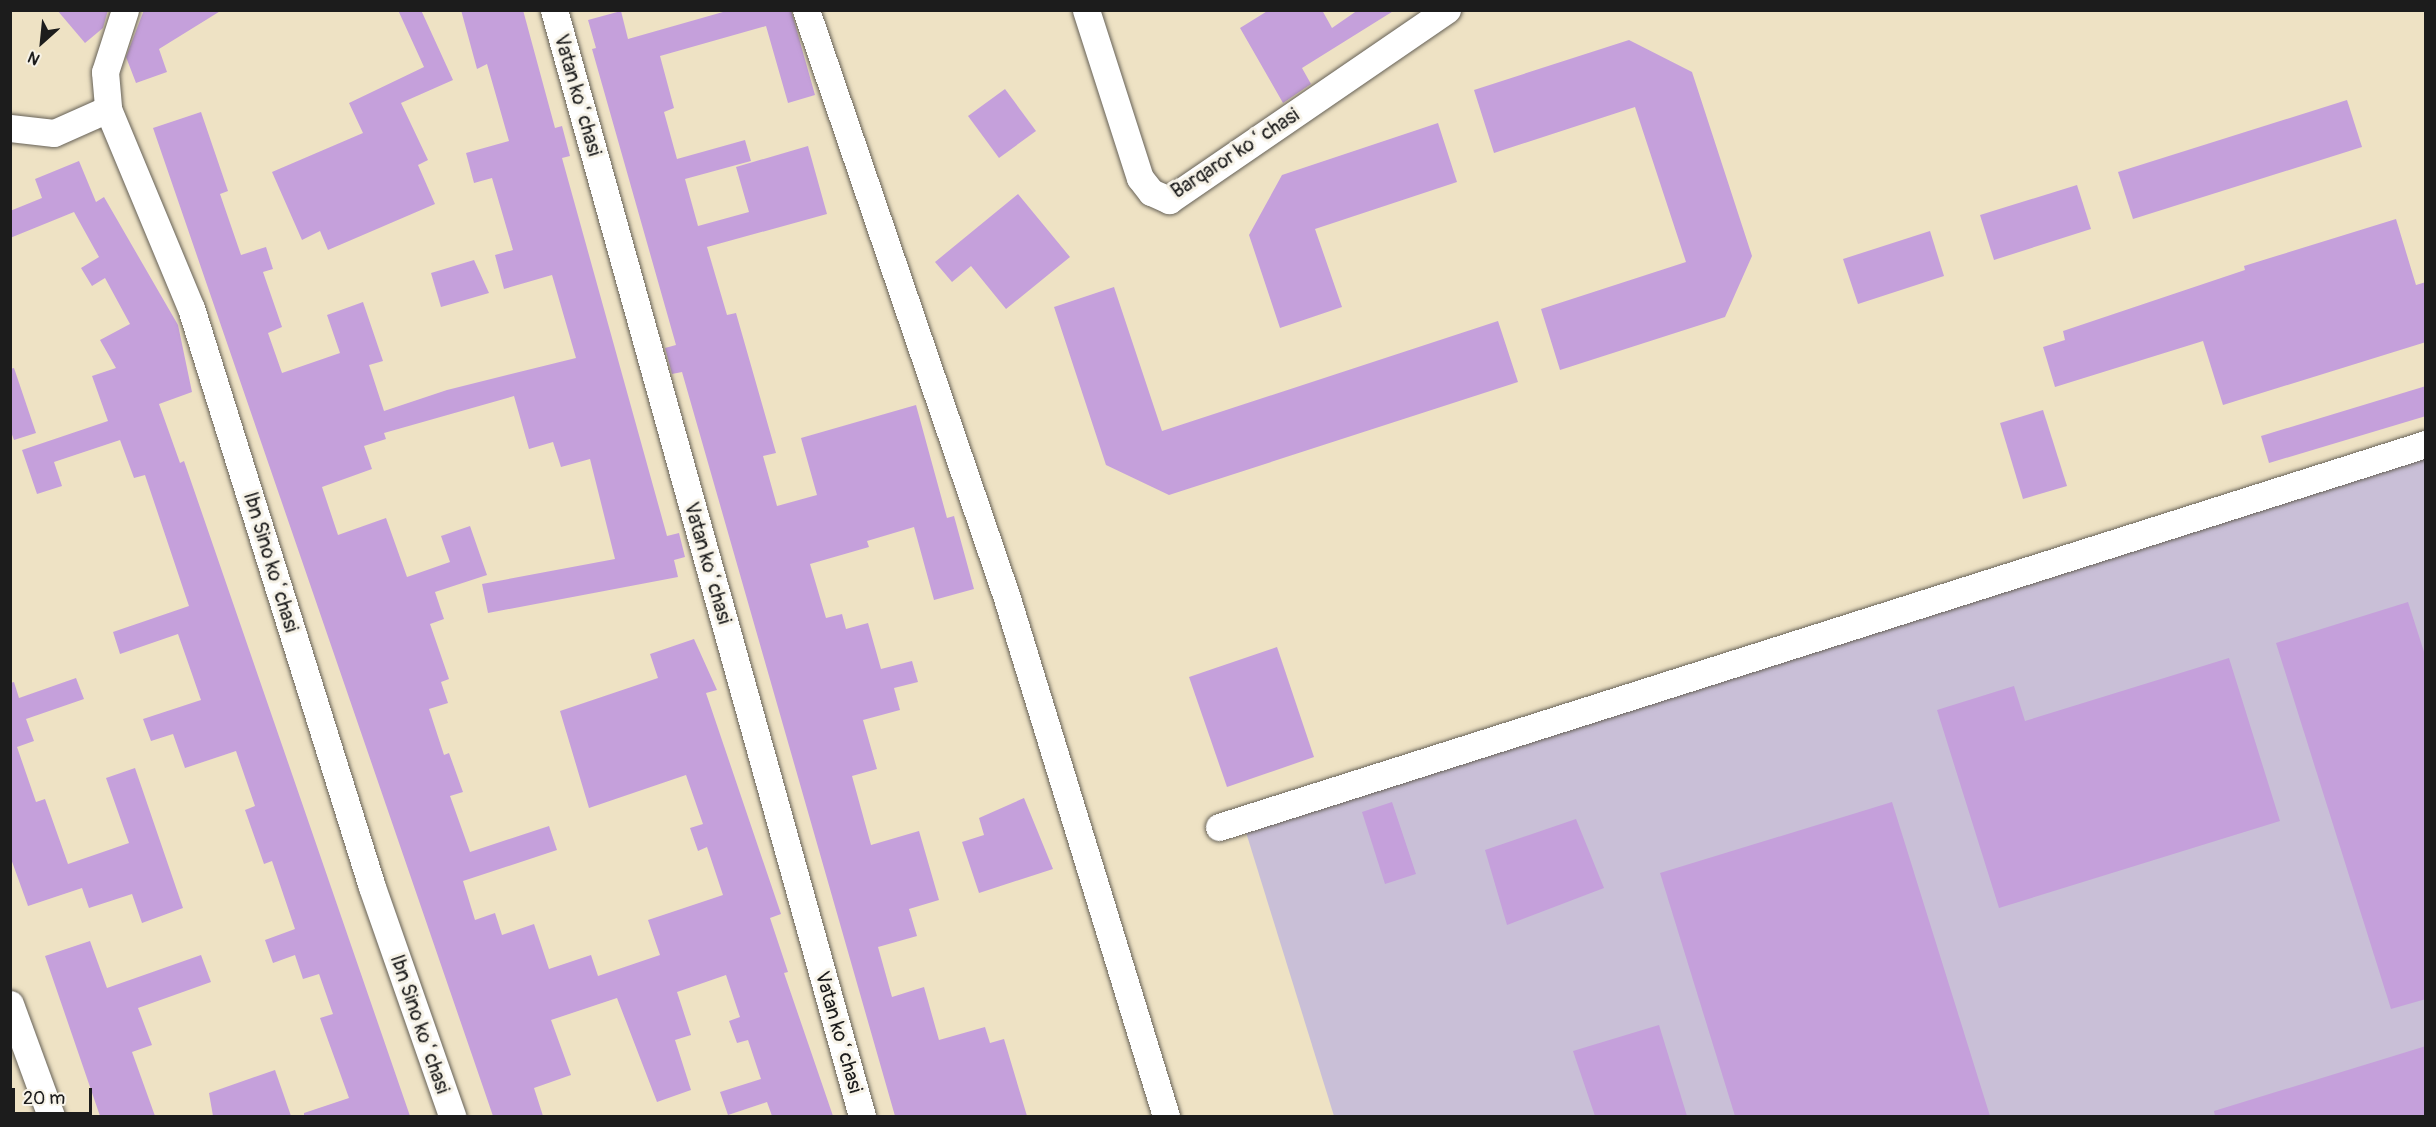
<!DOCTYPE html>
<html>
<head>
<meta charset="utf-8">
<style>
  body { margin:0 }
  #map { position:relative; width:2436px; height:1127px; overflow:hidden; background:#eee2c4; font-family:Pangolin,sans-serif }
  div>[style] { position:absolute }
  .industrial>* { inset:0; background:#c9bfd7 }
  .building>* { inset:0; background:#c5a0db }
  .roads { filter:drop-shadow(0 0 2px #666157) drop-shadow(0 0 2px #666157) }
  .minor>* { height:27px; margin:-13.5px; padding:0 13.5px; transform-origin:13.5px; border-radius:13.5px; background:#fff }
  span { translate:-50% -50%; white-space:nowrap; text-align:center; line-height:1.15; -webkit-text-stroke:6px #f7f3e8; paint-order:stroke }
  .street-label { font-size:20px; color:#1c1c1c }
  .frame { position:absolute; inset:0; border:12px solid #1c1c1c; pointer-events:none }
  .north { position:absolute; left:12px; top:12px; width:60px; height:60px; -webkit-text-stroke:4px #f7f3e8; paint-order:stroke; rotate:207deg; font-size:16px; font-weight:700; line-height:24px; text-align:center; color:#1c1c1c }
  .north::after { content:''; display:block; margin:auto; width:21px; height:27px; background:#1c1c1c; clip-path:polygon(50% 0,100% 100%,50% 72%,0 100%) }
  .scale { position:absolute; left:12px; top:1088px; width:80px; height:27px; box-sizing:border-box; border:3px solid #1c1c1c; border-top:0; padding-left:8px; font-size:18px; line-height:21px; white-space:nowrap; color:#1c1c1c; -webkit-text-stroke:4px #f7f3e8; paint-order:stroke }
</style>
</head>
<body>
<div id="map">
  <div class="industrial">
    <div style="clip-path:polygon(2425px 454px,2425px 1116px,1334px 1116px,1240px 813px)"></div>
  </div>
  <div class="building">
    <div style="clip-path:polygon(57px 10px,108px 10px,103px 28px,85px 43px)"></div>
    <div style="clip-path:polygon(144px 10px,222px 10px,159px 49px,167px 72px,136px 83px,126px 57px)"></div>
    <div style="clip-path:polygon(398px 10px,421px 10px,453px 80px,401px 103px,428px 160px,418px 165px,435px 204px,328px 250px,320px 231px,302px 240px,272px 172px,363px 133px,349px 103px,424px 67px)"></div>
    <div style="clip-path:polygon(461px 10px,523px 10px,555px 128px,562px 126px,570px 156px,562px 158px,667px 536px,679px 533px,685px 557px,674px 560px,678px 577px,488px 613px,482px 584px,615px 559px,590px 459px,561px 467px,553px 442px,529px 449px,514px 396px,384px 433px,386px 439px,364px 446px,372px 469px,322px 487px,338px 535px,386px 518px,407px 577px,450px 562px,441px 536px,470px 526px,487px 575px,435px 592px,444px 619px,430px 624px,449px 679px,441px 682px,448px 703px,429px 709px,444px 755px,449px 753px,463px 792px,450px 796px,470px 852px,549px 826px,557px 850px,463px 881px,475px 920px,495px 913px,502px 935px,534px 924px,549px 969px,591px 955px,598px 976px,660px 955px,648px 920px,723px 895px,707px 847px,698px 851px,690px 828px,703px 824px,686px 775px,589px 808px,560px 711px,658px 678px,650px 654px,694px 639px,717px 690px,706px 693px,781px 914px,770px 918px,788px 972px,784px 973px,833px 1116px,772px 1116px,767px 1102px,728px 1115px,720px 1092px,761px 1079px,748px 1040px,737px 1043px,729px 1021px,740px 1017px,726px 975px,677px 992px,691px 1035px,675px 1040px,691px 1090px,657px 1102px,617px 998px,551px 1020px,571px 1075px,534px 1088px,543px 1116px,493px 1116px,153px 128px,201px 112px,228px 191px,220px 194px,241px 255px,266px 247px,273px 269px,263px 272px,282px 327px,268px 333px,282px 373px,340px 353px,327px 315px,363px 302px,383px 361px,369px 365px,384px 411px,447px 390px,576px 358px,552px 275px,504px 289px,495px 255px,513px 250px,492px 178px,474px 183px,466px 153px,509px 141px,487px 64px,477px 69px)"></div>
    <div style="clip-path:polygon(730px 10px,791px 10px,815px 95px,788px 103px,766px 26px,660px 56px,674px 108px,664px 112px,677px 159px,745px 140px,751px 161px,685px 179px,698px 226px,749px 212px,736px 167px,808px 146px,827px 214px,707px 247px,727px 315px,736px 313px,776px 453px,763px 456px,777px 506px,817px 495px,801px 438px,916px 405px,947px 518px,954px 516px,974px 589px,934px 600px,914px 527px,867px 541px,869px 547px,810px 564px,826px 618px,842px 614px,846px 629px,868px 623px,881px 669px,912px 661px,918px 682px,894px 688px,900px 710px,863px 720px,877px 769px,852px 776px,871px 845px,919px 831px,939px 900px,909px 909px,917px 936px,878px 947px,892px 997px,924px 987px,939px 1040px,985px 1027px,990px 1043px,1004px 1039px,1027px 1116px,895px 1116px,682px 372px,672px 374px,665px 348px,676px 345px,592px 49px,596px 48px,588px 20px,621px 11px,628px 39px)"></div>
    <div style="clip-path:polygon(1269px 10px,1322px 10px,1332px 28px,1358px 10px,1395px 10px,1302px 68px,1311px 84px,1283px 103px,1240px 28px)"></div>
    <div style="clip-path:polygon(1629px 40px,1692px 72px,1752px 256px,1725px 317px,1560px 370px,1541px 309px,1686px 262px,1635px 107px,1494px 153px,1474px 90px)"></div>
    <div style="clip-path:polygon(1005px 89px,1036px 131px,999px 158px,968px 116px)"></div>
    <div style="clip-path:polygon(2347px 100px,2362px 147px,2133px 219px,2118px 172px)"></div>
    <div style="clip-path:polygon(1438px 123px,1457px 182px,1315px 229px,1342px 307px,1280px 328px,1249px 235px,1282px 175px)"></div>
    <div style="clip-path:polygon(79px 161px,96px 202px,104px 197px,178px 325px,192px 392px,159px 404px,180px 463px,184px 461px,410px 1116px,304px 1116px,304px 1113px,349px 1098px,320px 1018px,333px 1014px,319px 974px,303px 979px,295px 955px,273px 963px,265px 940px,295px 929px,272px 861px,264px 864px,245px 810px,255px 806px,236px 751px,185px 768px,173px 734px,151px 741px,143px 719px,201px 700px,192px 674px,178px 634px,120px 654px,113px 632px,189px 606px,145px 475px,134px 478px,120px 440px,54px 462px,62px 486px,37px 494px,22px 450px,108px 421px,92px 376px,116px 368px,100px 340px,130px 324px,105px 278px,92px 286px,81px 268px,99px 257px,74px 212px,10px 238px,10px 211px,42px 198px,35px 179px)"></div>
    <div style="clip-path:polygon(2077px 185px,2091px 229px,1994px 260px,1980px 215px)"></div>
    <div style="clip-path:polygon(1018px 194px,1070px 257px,1006px 309px,971px 266px,952px 282px,935px 262px)"></div>
    <div style="clip-path:polygon(2396px 219px,2416px 285px,2426px 282px,2426px 342px,2223px 405px,2203px 341px,2055px 387px,2043px 347px,2065px 340px,2063px 331px,2245px 270px,2244px 266px)"></div>
    <div style="clip-path:polygon(1930px 231px,1944px 276px,1858px 304px,1843px 259px)"></div>
    <div style="clip-path:polygon(474px 260px,489px 293px,441px 307px,431px 273px)"></div>
    <div style="clip-path:polygon(1114px 287px,1162px 431px,1498px 321px,1518px 382px,1169px 495px,1106px 465px,1054px 307px)"></div>
    <div style="clip-path:polygon(14px 368px,36px 433px,14px 440px,10px 429px,10px 369px)"></div>
    <div style="clip-path:polygon(2426px 386px,2426px 416px,2269px 463px,2261px 436px)"></div>
    <div style="clip-path:polygon(2043px 410px,2067px 486px,2023px 499px,2000px 423px)"></div>
    <div style="clip-path:polygon(2408px 602px,2426px 658px,2426px 999px,2391px 1009px,2276px 643px)"></div>
    <div style="clip-path:polygon(1277px 647px,1314px 757px,1227px 787px,1189px 677px)"></div>
    <div style="clip-path:polygon(2229px 658px,2280px 821px,1999px 908px,1937px 710px,2014px 686px,2025px 721px)"></div>
    <div style="clip-path:polygon(76px 678px,84px 699px,26px 719px,34px 741px,17px 747px,36px 802px,45px 799px,68px 864px,129px 843px,106px 778px,135px 768px,183px 908px,142px 923px,132px 894px,89px 908px,82px 888px,28px 906px,10px 856px,10px 683px,14px 682px,19px 698px)"></div>
    <div style="clip-path:polygon(1024px 798px,1053px 869px,979px 893px,962px 842px,984px 835px,979px 818px)"></div>
    <div style="clip-path:polygon(1392px 802px,1416px 874px,1385px 884px,1362px 812px)"></div>
    <div style="clip-path:polygon(1892px 802px,1990px 1116px,1735px 1116px,1660px 873px)"></div>
    <div style="clip-path:polygon(1576px 819px,1604px 888px,1507px 925px,1485px 850px)"></div>
    <div style="clip-path:polygon(90px 941px,107px 988px,201px 955px,211px 982px,138px 1008px,152px 1045px,132px 1052px,155px 1116px,100px 1116px,45px 956px)"></div>
    <div style="clip-path:polygon(1659px 1025px,1687px 1116px,1595px 1116px,1573px 1051px)"></div>
    <div style="clip-path:polygon(2426px 1046px,2426px 1116px,2215px 1116px,2214px 1111px)"></div>
    <div style="clip-path:polygon(275px 1070px,291px 1116px,213px 1116px,209px 1093px)"></div>
  </div>
  <div class="roads">
    <div class="minor">
      <div style="left:125px;top:10px;width:65px;rotate:107.9deg"></div>
      <div style="left:105px;top:72px;width:37px;rotate:85deg"></div>
      <div style="left:108px;top:109px;width:216px;rotate:67.4deg"></div>
      <div style="left:191px;top:308px;width:607px;rotate:72.64deg"></div>
      <div style="left:372px;top:887px;width:243px;rotate:70.7deg"></div>
      <div style="left:554px;top:10px;width:1148px;rotate:74.44deg"></div>
      <div style="left:806px;top:10px;width:618px;rotate:71.13deg"></div>
      <div style="left:1006px;top:595px;width:545px;rotate:72.93deg"></div>
      <div style="left:1086px;top:10px;width:176px;rotate:72.2deg"></div>
      <div style="left:1140px;top:178px;width:18px;rotate:52deg"></div>
      <div style="left:1151px;top:192px;width:20px;rotate:24deg"></div>
      <div style="left:1169px;top:200px;width:337px;rotate:-34.4deg"></div>
      <div style="left:10px;top:128px;width:44px;rotate:6.5deg"></div>
      <div style="left:54px;top:133px;width:59px;rotate:-24deg"></div>
      <div style="left:1219px;top:827px;width:1266px;rotate:-17.61deg"></div>
      <div style="left:10px;top:1004px;width:119px;rotate:69.9deg"></div>
    </div>
  </div>
  <div class="street-label">
    <span style="left:578px;top:95px;rotate:74deg">Vatan koʻchasi</span>
    <span style="left:1235px;top:153px;rotate:-33deg">Barqaror koʻchasi</span>
    <span style="left:271px;top:562px;rotate:73deg">Ibn Sino koʻchasi</span>
    <span style="left:708px;top:563px;rotate:74deg">Vatan koʻchasi</span>
    <span style="left:420px;top:1024px;rotate:71deg">Ibn Sino koʻchasi</span>
    <span style="left:839px;top:1032px;rotate:74deg">Vatan koʻchasi</span>
  </div>
  <div class="frame"></div>
  <div class="north">N</div>
  <div class="scale">20 m</div>
</div>
</body>
</html>
